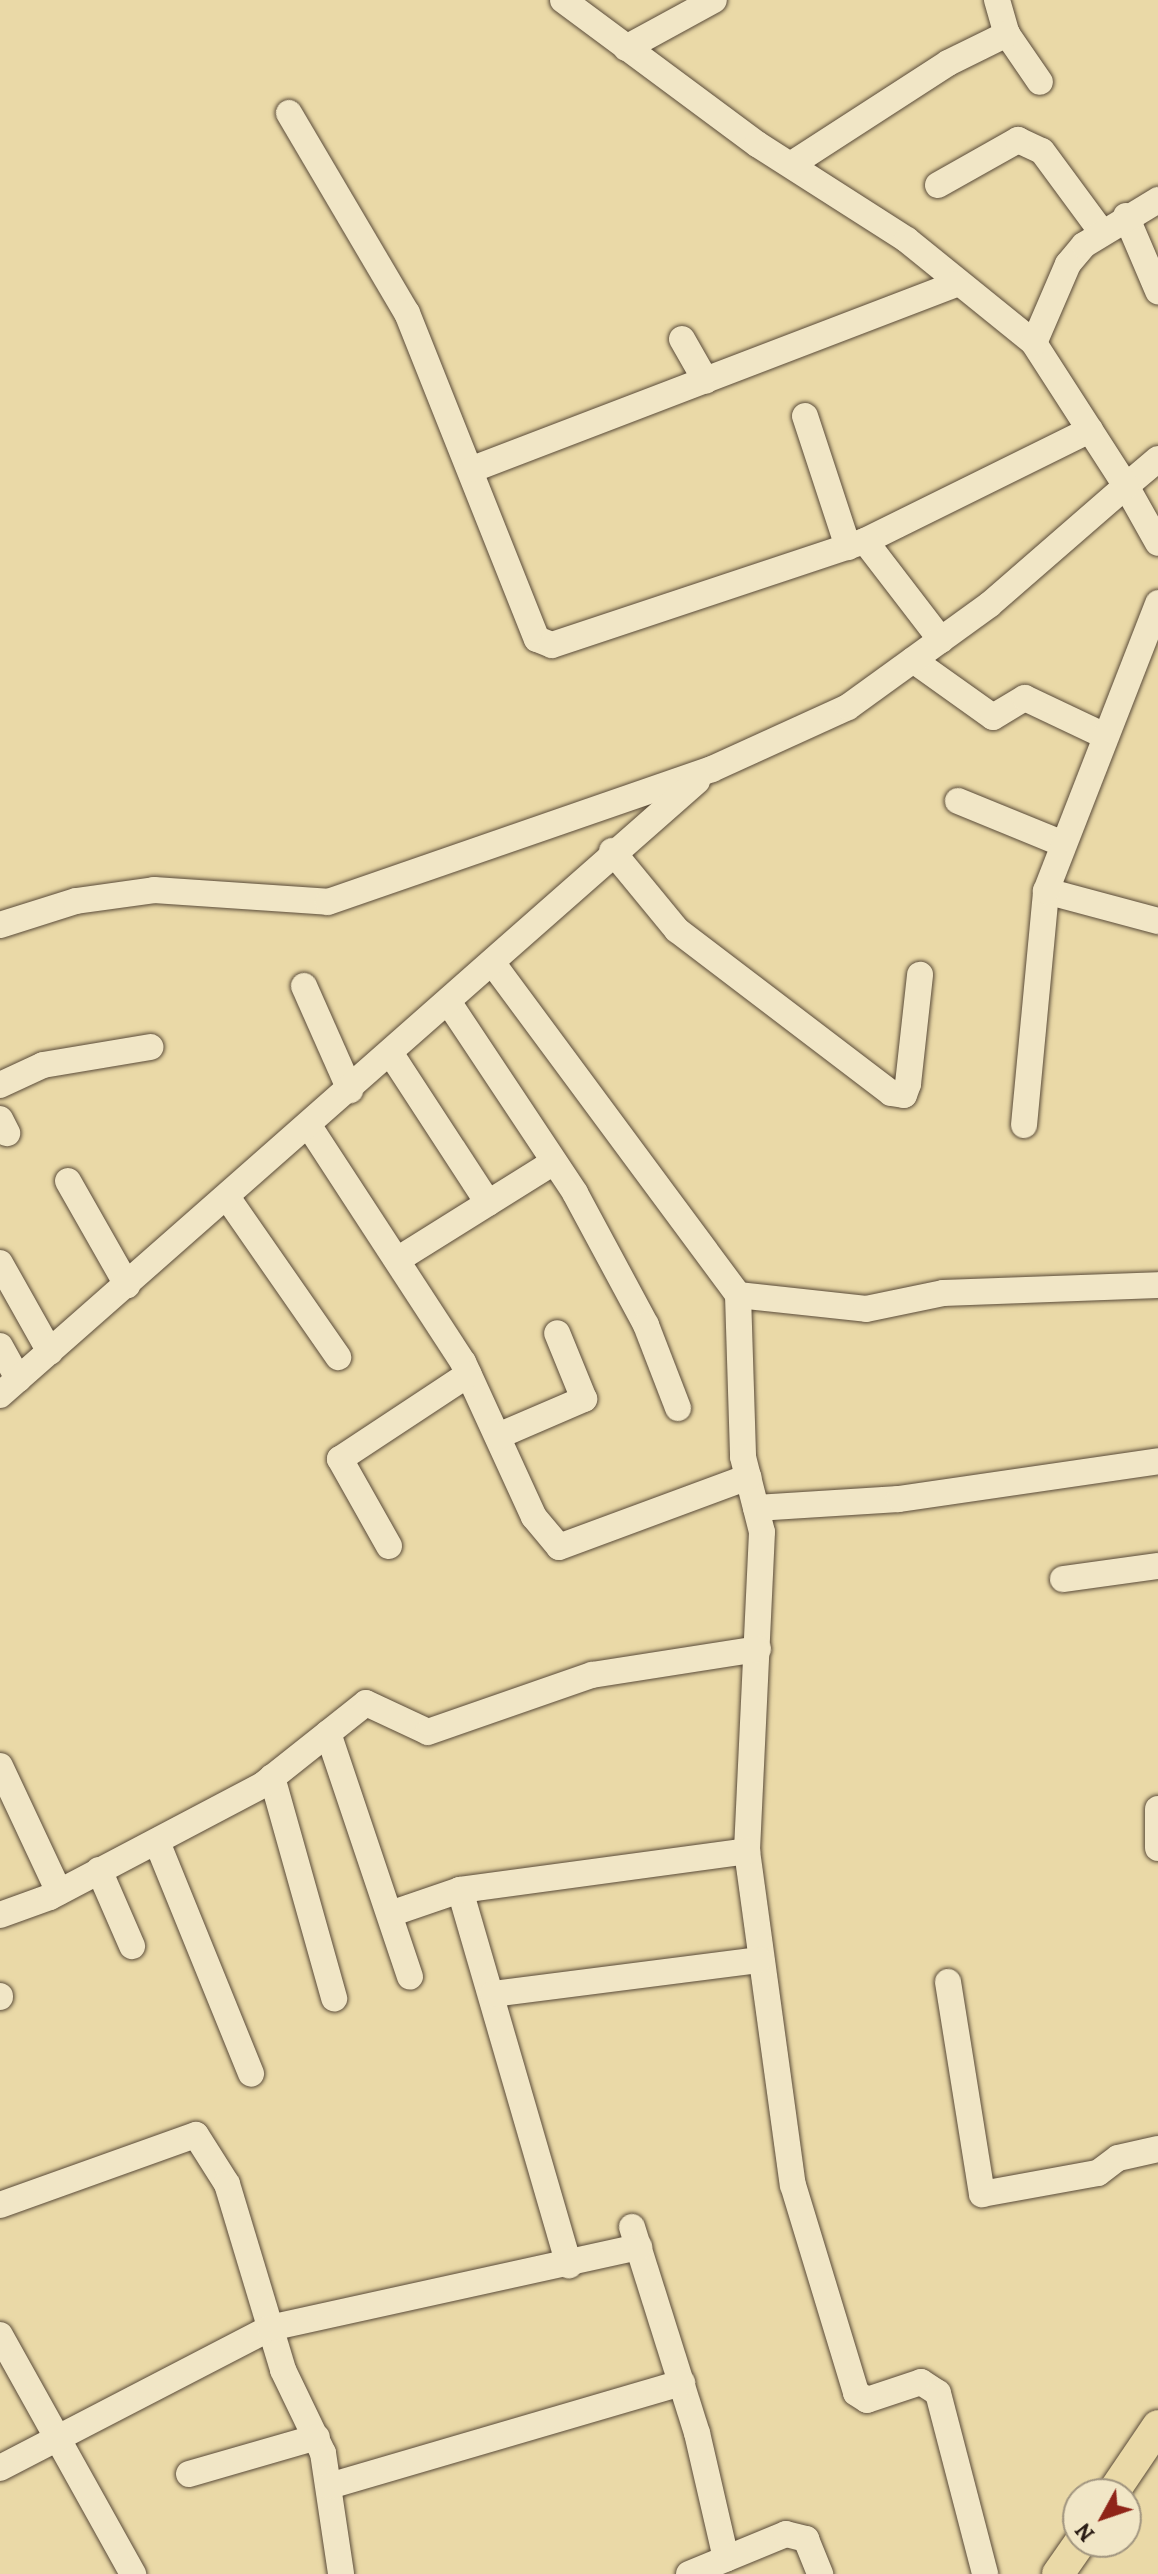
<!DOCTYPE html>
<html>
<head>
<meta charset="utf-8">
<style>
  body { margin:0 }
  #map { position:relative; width:1158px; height:2574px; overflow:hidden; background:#ead9a7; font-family:Alegreya,serif }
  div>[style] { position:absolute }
  .roads { filter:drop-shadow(0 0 2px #5a4b39) drop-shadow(0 0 2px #5a4b39) }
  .minor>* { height:26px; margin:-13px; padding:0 13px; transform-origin:13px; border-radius:13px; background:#f1e6c6 }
  .major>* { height:32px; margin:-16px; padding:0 16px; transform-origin:16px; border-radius:16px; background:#ead9a7 }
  span { translate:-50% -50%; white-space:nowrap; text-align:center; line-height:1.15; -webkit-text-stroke:6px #f1e6c6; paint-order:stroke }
  .north { position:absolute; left:1062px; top:2478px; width:80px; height:80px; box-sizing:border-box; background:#f1e6c6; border:2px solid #a1957f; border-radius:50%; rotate:230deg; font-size:22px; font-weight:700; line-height:32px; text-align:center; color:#2a1c14 }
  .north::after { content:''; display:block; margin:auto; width:28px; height:36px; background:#8f2418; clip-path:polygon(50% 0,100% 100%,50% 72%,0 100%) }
</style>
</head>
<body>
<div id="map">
  <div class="roads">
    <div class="minor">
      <div style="left:563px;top:0;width:242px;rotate:36.6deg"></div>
      <div style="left:757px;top:144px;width:178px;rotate:32.6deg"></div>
      <div style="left:907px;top:240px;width:164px;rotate:39deg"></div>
      <div style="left:997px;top:0;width:35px;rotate:74deg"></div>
      <div style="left:1007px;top:34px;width:58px;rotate:55.5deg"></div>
      <div style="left:626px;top:48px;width:100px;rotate:-28.6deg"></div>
      <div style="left:289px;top:113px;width:232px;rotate:59.5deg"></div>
      <div style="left:407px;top:313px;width:351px;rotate:68.3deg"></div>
      <div style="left:537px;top:639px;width:16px;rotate:22deg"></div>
      <div style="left:552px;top:645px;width:330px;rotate:-18.4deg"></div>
      <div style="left:865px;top:541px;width:251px;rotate:-26.3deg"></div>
      <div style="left:792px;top:164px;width:186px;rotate:-32.9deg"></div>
      <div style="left:948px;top:63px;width:66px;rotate:-26.2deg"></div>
      <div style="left:938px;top:185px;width:92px;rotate:-29.4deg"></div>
      <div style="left:1018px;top:140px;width:26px;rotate:25deg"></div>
      <div style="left:1042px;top:151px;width:99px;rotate:53.6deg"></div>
      <div style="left:1126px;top:216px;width:82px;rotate:66.9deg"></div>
      <div style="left:682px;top:339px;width:48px;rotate:60.3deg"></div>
      <div style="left:805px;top:416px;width:138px;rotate:71.8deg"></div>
      <div style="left:1158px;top:459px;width:42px;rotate:139.8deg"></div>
      <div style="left:1126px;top:486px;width:65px;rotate:60.7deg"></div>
      <div style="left:473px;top:469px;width:517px;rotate:-20.96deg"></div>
      <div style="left:865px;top:541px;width:125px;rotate:52.5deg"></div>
      <div style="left:913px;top:660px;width:98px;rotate:35.5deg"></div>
      <div style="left:993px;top:717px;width:37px;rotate:-31deg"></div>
      <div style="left:1025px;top:698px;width:89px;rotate:25.4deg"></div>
      <div style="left:958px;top:801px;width:111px;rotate:22.2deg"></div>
      <div style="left:612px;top:851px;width:102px;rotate:50.6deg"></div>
      <div style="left:677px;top:930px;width:269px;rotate:37.3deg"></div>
      <div style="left:891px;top:1093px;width:13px;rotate:9deg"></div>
      <div style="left:904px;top:1095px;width:12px;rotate:-70deg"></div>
      <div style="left:908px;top:1084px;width:110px;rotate:-83.7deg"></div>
      <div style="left:1046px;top:891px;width:116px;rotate:15deg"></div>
      <div style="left:0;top:925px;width:80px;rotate:-17.5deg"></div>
      <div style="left:76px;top:901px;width:79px;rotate:-8deg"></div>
      <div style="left:154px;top:890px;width:174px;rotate:3.9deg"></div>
      <div style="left:328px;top:902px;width:406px;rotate:-19.1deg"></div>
      <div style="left:712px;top:769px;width:149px;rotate:-24.5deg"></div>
      <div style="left:848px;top:707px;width:174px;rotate:-35.9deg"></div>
      <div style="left:989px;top:605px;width:181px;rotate:-41deg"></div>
      <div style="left:1126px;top:486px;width:170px;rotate:-122.8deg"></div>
      <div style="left:1034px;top:343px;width:86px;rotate:-66.7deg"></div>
      <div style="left:1068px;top:264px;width:25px;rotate:-50deg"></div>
      <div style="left:1084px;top:245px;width:87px;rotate:-31.3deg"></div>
      <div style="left:494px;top:965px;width:410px;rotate:53.5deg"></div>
      <div style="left:738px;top:1295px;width:162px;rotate:88.2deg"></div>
      <div style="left:743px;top:1457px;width:77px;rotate:75.8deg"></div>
      <div style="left:762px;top:1532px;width:319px;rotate:92.7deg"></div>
      <div style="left:747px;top:1851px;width:337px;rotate:82.2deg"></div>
      <div style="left:793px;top:2185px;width:217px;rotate:73.1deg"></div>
      <div style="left:856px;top:2393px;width:13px;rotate:32deg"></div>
      <div style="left:867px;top:2400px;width:57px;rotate:-18.4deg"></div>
      <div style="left:921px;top:2382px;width:20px;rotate:33deg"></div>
      <div style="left:938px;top:2393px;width:187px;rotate:75.4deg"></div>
      <div style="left:304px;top:986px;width:114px;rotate:66.1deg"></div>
      <div style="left:449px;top:1003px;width:228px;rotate:56.4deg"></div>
      <div style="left:575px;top:1193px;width:150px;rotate:61.7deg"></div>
      <div style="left:646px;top:1325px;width:89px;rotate:68.9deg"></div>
      <div style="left:391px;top:1054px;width:178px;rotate:56.9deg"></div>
      <div style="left:0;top:1085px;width:47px;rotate:-24.9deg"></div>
      <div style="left:43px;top:1065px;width:109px;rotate:-9.5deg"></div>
      <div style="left:0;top:1119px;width:16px;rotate:63deg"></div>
      <div style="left:1024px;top:1125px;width:235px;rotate:-84.6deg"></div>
      <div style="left:1046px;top:891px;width:309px;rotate:-68.7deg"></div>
      <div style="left:309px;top:1126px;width:282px;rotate:56.9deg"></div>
      <div style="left:463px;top:1362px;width:170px;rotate:65.4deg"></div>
      <div style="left:534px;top:1517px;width:39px;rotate:50deg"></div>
      <div style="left:559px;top:1547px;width:202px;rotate:-20.3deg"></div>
      <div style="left:68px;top:1181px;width:120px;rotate:60.4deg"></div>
      <div style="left:227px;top:1197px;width:195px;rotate:55.2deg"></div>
      <div style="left:397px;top:1260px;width:185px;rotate:-32deg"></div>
      <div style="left:0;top:1263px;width:102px;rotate:60.7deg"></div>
      <div style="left:738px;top:1295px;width:129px;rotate:6.2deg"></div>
      <div style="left:866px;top:1309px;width:79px;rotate:-11.7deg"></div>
      <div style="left:943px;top:1293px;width:215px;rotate:-2.1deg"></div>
      <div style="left:0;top:1346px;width:38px;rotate:61deg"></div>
      <div style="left:0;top:1395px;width:929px;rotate:-41.38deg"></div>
      <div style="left:498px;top:1436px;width:94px;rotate:-23.3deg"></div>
      <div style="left:584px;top:1399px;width:71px;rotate:-112.2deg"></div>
      <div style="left:756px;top:1508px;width:143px;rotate:-3.6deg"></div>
      <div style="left:899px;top:1499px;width:262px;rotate:-8.3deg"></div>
      <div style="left:389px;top:1546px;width:100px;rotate:-119.4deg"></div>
      <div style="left:340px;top:1459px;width:154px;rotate:-33.4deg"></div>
      <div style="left:1063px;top:1579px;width:96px;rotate:-7.8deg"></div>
      <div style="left:328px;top:1733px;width:257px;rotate:71.4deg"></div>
      <div style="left:0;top:1766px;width:139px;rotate:64.9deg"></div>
      <div style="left:272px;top:1777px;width:230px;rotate:74.3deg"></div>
      <div style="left:1158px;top:1809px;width:39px;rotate:90deg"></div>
      <div style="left:157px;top:1842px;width:250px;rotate:67.9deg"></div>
      <div style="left:99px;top:1870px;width:83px;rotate:66.5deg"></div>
      <div style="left:460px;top:1890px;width:391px;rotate:73.8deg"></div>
      <div style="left:390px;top:1914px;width:74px;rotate:-18.9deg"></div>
      <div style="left:460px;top:1890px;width:290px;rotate:-7.7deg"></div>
      <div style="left:0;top:1915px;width:53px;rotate:-19.8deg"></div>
      <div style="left:50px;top:1897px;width:242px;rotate:-27.8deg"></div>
      <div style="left:264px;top:1784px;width:130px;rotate:-38.5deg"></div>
      <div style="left:366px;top:1703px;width:68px;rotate:25.1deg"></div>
      <div style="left:428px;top:1732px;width:174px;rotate:-19.2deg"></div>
      <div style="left:592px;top:1675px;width:168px;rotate:-8.9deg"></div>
      <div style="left:948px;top:1982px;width:215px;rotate:80.9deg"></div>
      <div style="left:982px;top:2194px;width:118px;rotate:-10.3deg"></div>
      <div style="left:1098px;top:2173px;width:25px;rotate:-37deg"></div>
      <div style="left:1118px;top:2158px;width:41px;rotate:-12.7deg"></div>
      <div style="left:493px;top:1994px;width:268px;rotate:-7.3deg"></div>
      <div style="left:0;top:1996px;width:1px;rotate:90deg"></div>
      <div style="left:0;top:2205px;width:208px;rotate:-19.7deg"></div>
      <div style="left:196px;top:2135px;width:58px;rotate:57.7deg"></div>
      <div style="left:227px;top:2184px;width:194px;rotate:73.2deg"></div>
      <div style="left:283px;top:2370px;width:92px;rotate:64.3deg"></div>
      <div style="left:323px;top:2453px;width:122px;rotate:81.5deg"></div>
      <div style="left:632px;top:2227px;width:216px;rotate:72.5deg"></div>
      <div style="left:697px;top:2433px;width:129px;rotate:77deg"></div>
      <div style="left:0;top:2335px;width:274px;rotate:60.9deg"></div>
      <div style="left:0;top:2468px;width:304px;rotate:-27.4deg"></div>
      <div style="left:270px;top:2328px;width:378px;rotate:-12.4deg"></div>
      <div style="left:189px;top:2474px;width:133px;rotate:-16.1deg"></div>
      <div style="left:329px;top:2486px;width:368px;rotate:-16.3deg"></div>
      <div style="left:689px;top:2574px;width:105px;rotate:-22.4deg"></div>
      <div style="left:786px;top:2534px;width:21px;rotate:14deg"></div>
      <div style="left:806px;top:2539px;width:38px;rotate:68deg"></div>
    </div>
    <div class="major">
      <div style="left:1112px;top:2494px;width:82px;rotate:-55.9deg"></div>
      <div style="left:1058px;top:2574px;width:39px;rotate:-55deg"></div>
    </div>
  </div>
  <div class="north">N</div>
</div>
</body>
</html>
